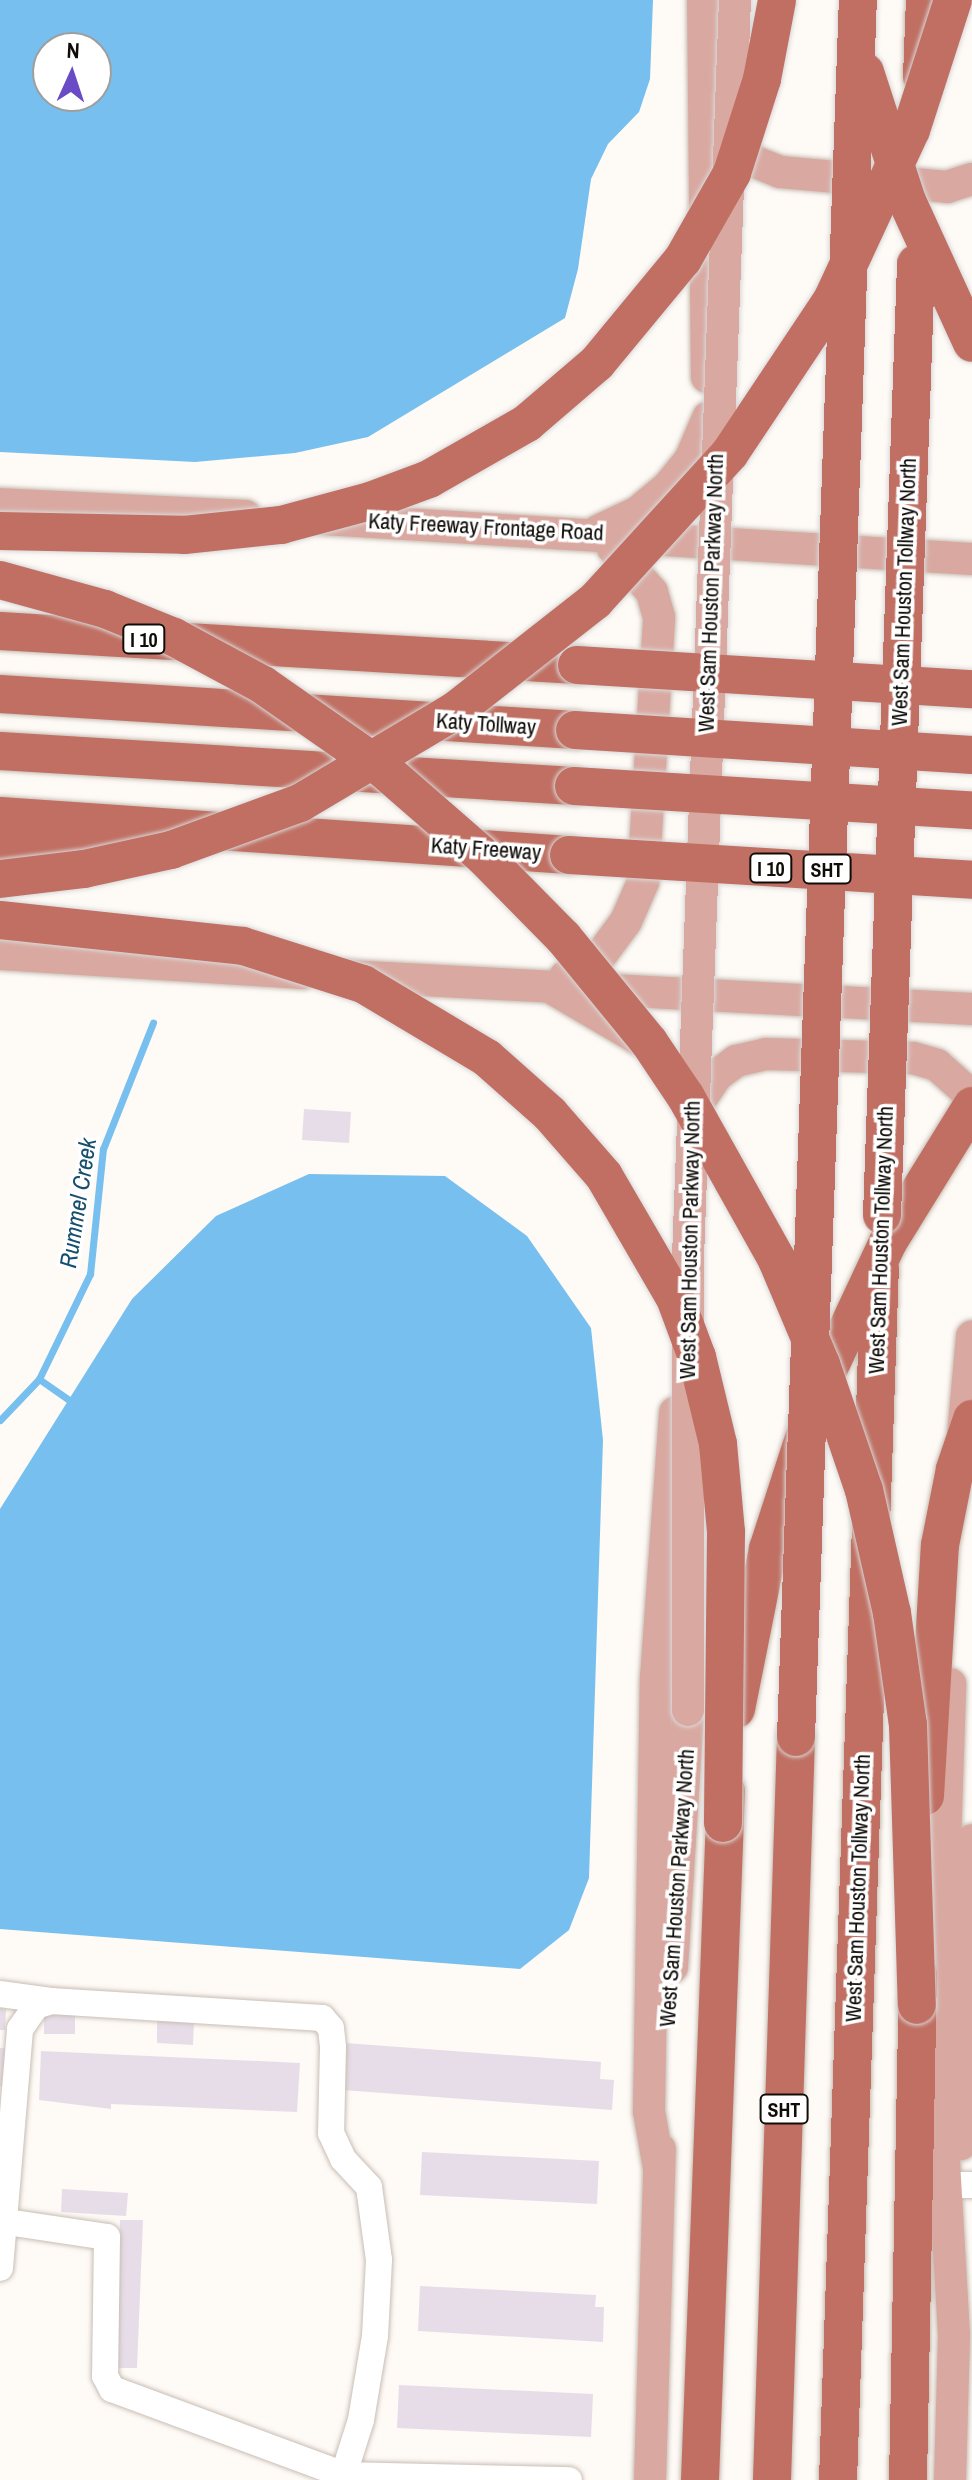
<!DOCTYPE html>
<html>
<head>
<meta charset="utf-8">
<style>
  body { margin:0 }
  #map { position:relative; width:972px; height:2480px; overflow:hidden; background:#fefaf6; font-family:"Archivo Narrow",sans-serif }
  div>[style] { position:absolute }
  .water>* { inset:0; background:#76bfee }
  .stream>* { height:7px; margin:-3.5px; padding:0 3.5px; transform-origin:3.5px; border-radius:3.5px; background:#76bfee }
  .building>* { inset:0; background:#e7dde8 }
  .roads { filter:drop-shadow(0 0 2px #c8beb4) drop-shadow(0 0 2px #c8beb4) }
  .minor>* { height:26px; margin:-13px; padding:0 13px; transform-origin:13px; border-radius:13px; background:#fff }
  .major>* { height:32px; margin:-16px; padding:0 16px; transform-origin:16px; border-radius:16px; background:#d9a9a1 }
  .highway>* { height:38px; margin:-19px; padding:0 19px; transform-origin:19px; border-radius:19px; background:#c06f62 }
  .bridges { filter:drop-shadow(0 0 2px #d9d8d8) drop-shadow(0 0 2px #d9d8d8) }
  .major-bridge>* { height:32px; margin:-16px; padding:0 16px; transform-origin:16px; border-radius:16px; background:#d9a9a1 }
  .highway-bridge>* { height:38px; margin:-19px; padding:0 19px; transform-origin:19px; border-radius:19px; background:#c06f62 }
  span { translate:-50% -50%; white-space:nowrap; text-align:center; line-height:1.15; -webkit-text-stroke:7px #fff; paint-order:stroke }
  .shield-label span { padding:2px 6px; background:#fff; border:2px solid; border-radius:6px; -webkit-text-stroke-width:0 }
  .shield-label { font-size:20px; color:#100d09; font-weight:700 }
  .street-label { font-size:22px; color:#100d09 }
  .water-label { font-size:24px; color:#154e6e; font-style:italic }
  .north { position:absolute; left:32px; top:32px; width:80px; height:80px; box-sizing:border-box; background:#fff; border:2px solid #9f9e9d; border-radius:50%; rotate:3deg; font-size:22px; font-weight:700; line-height:32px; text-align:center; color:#100d09 }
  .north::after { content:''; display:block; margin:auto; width:28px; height:36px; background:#694cc5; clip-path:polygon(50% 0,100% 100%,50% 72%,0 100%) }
</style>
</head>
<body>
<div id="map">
  <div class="water">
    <div style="clip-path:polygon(evenodd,0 0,653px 0,650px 79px,639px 112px,608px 144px,591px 179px,578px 269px,565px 318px,368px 437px,295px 453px,195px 462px,0 452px,0 0,96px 48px,96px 96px,48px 96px,48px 48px,96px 48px)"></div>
    <div style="clip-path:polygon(309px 1174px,445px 1176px,527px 1236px,591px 1328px,603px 1440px,589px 1878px,569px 1930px,520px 1969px,0 1929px,0 1509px,132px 1299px,216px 1216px)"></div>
  </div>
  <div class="stream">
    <div style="left:39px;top:1379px;width:37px;rotate:35deg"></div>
    <div style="left:0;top:1420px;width:57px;rotate:-46.4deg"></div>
    <div style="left:39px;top:1379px;width:117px;rotate:-64.1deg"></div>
    <div style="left:90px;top:1274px;width:126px;rotate:-84.1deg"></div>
    <div style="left:103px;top:1149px;width:136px;rotate:-68.4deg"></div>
  </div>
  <div class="building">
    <div style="clip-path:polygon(304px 1109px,351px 1112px,349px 1143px,302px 1140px)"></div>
    <div style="clip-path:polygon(0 2008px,6px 2009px,5px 2030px,0 2030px)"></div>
    <div style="clip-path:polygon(44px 2014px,75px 2014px,75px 2034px,44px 2034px)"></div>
    <div style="clip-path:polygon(157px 2020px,194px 2021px,193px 2045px,157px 2043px)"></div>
    <div style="clip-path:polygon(345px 2043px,601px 2062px,600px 2079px,614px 2080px,612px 2110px,342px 2090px)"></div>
    <div style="clip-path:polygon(0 2048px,7px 2048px,5px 2087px,0 2086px)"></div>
    <div style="clip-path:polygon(41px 2051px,300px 2063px,297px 2112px,111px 2104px,111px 2109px,39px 2100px)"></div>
    <div style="clip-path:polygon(422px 2152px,599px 2161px,597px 2204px,420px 2195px)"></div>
    <div style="clip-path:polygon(62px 2189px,128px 2193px,126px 2216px,61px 2212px)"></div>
    <div style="clip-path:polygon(120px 2220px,143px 2220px,137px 2368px,115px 2368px)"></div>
    <div style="clip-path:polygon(420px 2286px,596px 2295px,595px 2307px,604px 2307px,603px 2342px,418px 2331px)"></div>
    <div style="clip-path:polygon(399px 2385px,593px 2394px,591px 2437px,397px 2428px)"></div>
  </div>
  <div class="roads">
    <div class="minor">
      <div style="left:0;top:1994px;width:51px;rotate:7.8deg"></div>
      <div style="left:959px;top:2185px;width:13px"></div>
      <div style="left:0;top:2221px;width:108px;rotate:8.5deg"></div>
      <div style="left:107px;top:2237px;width:139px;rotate:90.8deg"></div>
      <div style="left:105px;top:2376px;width:15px;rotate:62deg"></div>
      <div style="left:112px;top:2389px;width:247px;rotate:20.3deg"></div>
      <div style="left:344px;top:2475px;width:225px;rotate:1.3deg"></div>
      <div style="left:0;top:2268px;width:240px;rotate:-85.2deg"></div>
      <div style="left:20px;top:2029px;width:28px;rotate:-55deg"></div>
      <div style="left:36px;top:2006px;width:16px;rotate:-18deg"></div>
      <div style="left:51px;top:2001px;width:272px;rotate:3.6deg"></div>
      <div style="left:322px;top:2018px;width:13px;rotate:48deg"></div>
      <div style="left:331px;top:2028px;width:19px;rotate:84deg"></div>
      <div style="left:333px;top:2047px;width:86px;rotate:91.3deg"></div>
      <div style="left:331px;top:2133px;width:29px;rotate:65deg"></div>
      <div style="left:343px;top:2159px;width:38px;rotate:47deg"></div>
      <div style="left:369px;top:2187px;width:74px;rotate:82.2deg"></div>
      <div style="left:379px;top:2260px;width:76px;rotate:93deg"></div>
      <div style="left:375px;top:2336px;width:85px;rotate:99.5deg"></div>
      <div style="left:361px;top:2420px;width:63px;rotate:107.6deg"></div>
    </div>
    <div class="major">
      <div style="left:703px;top:0;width:377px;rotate:89.4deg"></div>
      <div style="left:725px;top:131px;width:41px;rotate:47deg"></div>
      <div style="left:753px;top:161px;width:29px;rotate:22deg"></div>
      <div style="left:780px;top:172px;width:168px;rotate:5.1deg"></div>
      <div style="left:947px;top:187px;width:26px;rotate:-18deg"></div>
      <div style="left:0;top:504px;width:246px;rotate:2.8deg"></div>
      <div style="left:324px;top:519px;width:649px;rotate:3.53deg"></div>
      <div style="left:598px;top:531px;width:44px;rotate:-25.4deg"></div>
      <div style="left:638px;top:512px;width:39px;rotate:-40deg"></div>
      <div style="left:668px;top:487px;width:35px;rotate:-51deg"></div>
      <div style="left:690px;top:460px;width:46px;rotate:-66.8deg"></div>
      <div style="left:0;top:954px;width:303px;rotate:3.6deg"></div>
      <div style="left:348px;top:976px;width:625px;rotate:3.03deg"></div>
      <div style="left:565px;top:977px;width:38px;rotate:-29deg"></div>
      <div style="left:598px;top:959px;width:47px;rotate:-53.6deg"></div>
      <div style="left:626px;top:921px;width:43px;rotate:-66.4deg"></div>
      <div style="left:643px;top:882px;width:265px;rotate:-86.5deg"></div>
      <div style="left:659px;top:617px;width:26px;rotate:-106deg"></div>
      <div style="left:652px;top:592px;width:59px;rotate:-131.6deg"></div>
      <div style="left:555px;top:990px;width:97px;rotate:30.3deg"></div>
      <div style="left:685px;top:1086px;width:21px;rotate:53deg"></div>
      <div style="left:698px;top:1103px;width:34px;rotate:-56deg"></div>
      <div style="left:717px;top:1075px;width:24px;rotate:-36deg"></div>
      <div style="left:736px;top:1061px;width:31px;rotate:-13deg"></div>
      <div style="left:766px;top:1054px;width:147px;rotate:1.6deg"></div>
      <div style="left:913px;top:1058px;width:25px;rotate:16deg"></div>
      <div style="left:937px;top:1065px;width:47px;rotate:41.5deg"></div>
      <div style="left:962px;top:1446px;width:110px;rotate:-84.8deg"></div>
      <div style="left:672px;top:1967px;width:257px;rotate:-86.4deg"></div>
      <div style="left:961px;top:2144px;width:304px;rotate:-87.9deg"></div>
      <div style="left:659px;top:2168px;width:58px;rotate:-100deg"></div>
      <div style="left:649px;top:2111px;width:433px;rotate:-89.1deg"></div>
      <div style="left:656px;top:1678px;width:266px;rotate:-85.9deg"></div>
      <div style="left:650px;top:2480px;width:331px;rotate:-88.3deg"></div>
      <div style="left:950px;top:2480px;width:145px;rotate:-88.4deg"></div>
      <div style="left:954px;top:2335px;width:281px;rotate:-93.3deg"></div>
      <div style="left:938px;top:2054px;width:370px;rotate:-88.1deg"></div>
    </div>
    <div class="highway">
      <div style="left:922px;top:77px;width:77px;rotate:-87.8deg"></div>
      <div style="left:0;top:631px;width:578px;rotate:3.37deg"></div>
      <div style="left:0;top:694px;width:576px;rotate:3.58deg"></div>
      <div style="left:0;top:751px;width:575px;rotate:3.49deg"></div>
      <div style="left:0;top:816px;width:570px;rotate:3.92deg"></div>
      <div style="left:0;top:847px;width:100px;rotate:-1.7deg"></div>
      <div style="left:736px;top:1709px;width:163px;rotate:-78.7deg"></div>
      <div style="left:768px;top:1549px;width:175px;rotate:-72deg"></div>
      <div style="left:822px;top:1383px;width:156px;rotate:-64.9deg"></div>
      <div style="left:888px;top:1242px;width:160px;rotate:-58.3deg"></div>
      <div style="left:925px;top:1796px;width:251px;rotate:-86.6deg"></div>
      <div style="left:940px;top:1545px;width:77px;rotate:-78.8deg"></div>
      <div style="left:955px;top:1469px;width:53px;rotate:-71.2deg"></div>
      <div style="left:700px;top:2480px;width:690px;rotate:-87.84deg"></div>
      <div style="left:772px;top:2480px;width:743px;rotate:-88.15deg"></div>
      <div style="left:838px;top:2480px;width:1213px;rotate:-88.02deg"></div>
      <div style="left:908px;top:2480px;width:507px;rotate:-88.87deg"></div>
    </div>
  </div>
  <div class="bridges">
    <div class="major-bridge">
      <div style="left:688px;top:1710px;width:453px;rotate:-90deg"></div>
      <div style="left:688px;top:1257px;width:1258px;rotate:-87.86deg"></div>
    </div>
    <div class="highway-bridge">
      <div style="left:865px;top:72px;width:136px;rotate:72deg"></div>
      <div style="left:907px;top:201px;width:156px;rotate:65.4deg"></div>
      <div style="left:0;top:531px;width:184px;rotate:1.2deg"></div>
      <div style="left:184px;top:535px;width:98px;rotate:-5.9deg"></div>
      <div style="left:281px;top:525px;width:92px;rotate:-15.1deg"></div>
      <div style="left:370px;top:501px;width:63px;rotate:-20.4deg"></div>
      <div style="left:429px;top:479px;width:113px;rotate:-29.7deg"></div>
      <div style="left:527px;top:423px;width:92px;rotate:-40.6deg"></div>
      <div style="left:597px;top:363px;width:135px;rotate:-50.4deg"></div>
      <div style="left:683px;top:259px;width:99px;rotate:-60.3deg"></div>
      <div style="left:732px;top:173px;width:99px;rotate:-72.3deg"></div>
      <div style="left:762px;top:79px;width:80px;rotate:-79.2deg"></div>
      <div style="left:0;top:580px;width:109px;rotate:15.4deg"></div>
      <div style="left:105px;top:609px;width:74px;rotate:22.1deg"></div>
      <div style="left:174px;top:637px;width:101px;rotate:28.3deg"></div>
      <div style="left:263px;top:685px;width:145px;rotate:34.9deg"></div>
      <div style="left:382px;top:768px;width:137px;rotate:41.1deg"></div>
      <div style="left:485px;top:858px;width:111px;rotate:45.4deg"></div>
      <div style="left:563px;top:937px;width:136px;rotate:50.7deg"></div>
      <div style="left:649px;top:1042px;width:66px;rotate:56.1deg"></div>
      <div style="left:686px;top:1097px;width:187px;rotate:60.8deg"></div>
      <div style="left:777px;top:1260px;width:113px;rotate:67.1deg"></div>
      <div style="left:821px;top:1364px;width:133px;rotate:71.2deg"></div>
      <div style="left:864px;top:1490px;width:126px;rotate:77.2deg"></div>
      <div style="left:892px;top:1613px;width:113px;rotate:81.9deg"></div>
      <div style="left:908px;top:1725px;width:280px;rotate:88.2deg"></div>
      <div style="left:577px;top:665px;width:396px;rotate:3.5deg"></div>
      <div style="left:575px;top:730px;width:398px;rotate:3.6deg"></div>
      <div style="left:574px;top:786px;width:399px;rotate:3.5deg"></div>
      <div style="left:569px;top:855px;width:404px;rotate:3.5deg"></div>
      <div style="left:0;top:879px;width:85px;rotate:-6.8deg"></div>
      <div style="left:84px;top:869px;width:89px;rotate:-12.3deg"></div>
      <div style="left:171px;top:850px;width:137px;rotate:-20deg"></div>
      <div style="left:300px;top:803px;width:182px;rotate:-30.8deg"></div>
      <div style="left:456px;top:710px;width:177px;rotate:-38.1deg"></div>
      <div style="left:595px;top:601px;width:200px;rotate:-47.6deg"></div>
      <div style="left:730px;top:453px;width:184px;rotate:-56.3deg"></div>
      <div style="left:832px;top:300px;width:187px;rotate:-65.1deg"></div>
      <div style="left:911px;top:130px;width:137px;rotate:-72.1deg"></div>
      <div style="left:0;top:920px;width:244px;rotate:6.1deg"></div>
      <div style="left:243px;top:946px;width:126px;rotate:17.6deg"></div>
      <div style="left:363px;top:984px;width:144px;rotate:30.8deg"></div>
      <div style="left:487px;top:1058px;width:84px;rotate:41.6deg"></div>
      <div style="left:550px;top:1114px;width:82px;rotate:48.9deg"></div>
      <div style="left:604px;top:1176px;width:141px;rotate:59.8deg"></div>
      <div style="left:675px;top:1298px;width:63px;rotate:69.6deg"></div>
      <div style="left:697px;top:1357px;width:89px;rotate:76.4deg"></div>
      <div style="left:718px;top:1444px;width:88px;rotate:84.8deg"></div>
      <div style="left:726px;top:1532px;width:291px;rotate:90.6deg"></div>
      <div style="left:882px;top:1215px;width:952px;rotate:-87.95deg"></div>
      <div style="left:796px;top:1737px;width:1738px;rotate:-87.96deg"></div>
    </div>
  </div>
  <div class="shield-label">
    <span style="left:144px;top:639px">I 10</span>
    <span style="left:771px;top:868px">I 10</span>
    <span style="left:827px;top:869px">SHT</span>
    <span style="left:784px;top:2109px">SHT</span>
  </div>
  <div class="street-label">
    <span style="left:486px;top:527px;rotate:3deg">Katy Freeway Frontage Road</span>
    <span style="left:904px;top:592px;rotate:-88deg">West Sam Houston Tollway North</span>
    <span style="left:711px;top:593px;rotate:-88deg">West Sam Houston Parkway North</span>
    <span style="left:486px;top:724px;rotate:4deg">Katy Tollway</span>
    <span style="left:486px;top:849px;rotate:4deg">Katy Freeway</span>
    <span style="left:690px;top:1240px;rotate:-89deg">West Sam Houston Parkway North</span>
    <span style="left:881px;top:1240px;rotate:-88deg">West Sam Houston Tollway North</span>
    <span style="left:677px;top:1888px;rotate:-86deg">West Sam Houston Parkway North</span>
    <span style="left:858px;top:1888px;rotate:-88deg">West Sam Houston Tollway North</span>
  </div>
  <div class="water-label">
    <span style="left:78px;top:1203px;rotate:-81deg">Rummel Creek</span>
  </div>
  <div class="north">N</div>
</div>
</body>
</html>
